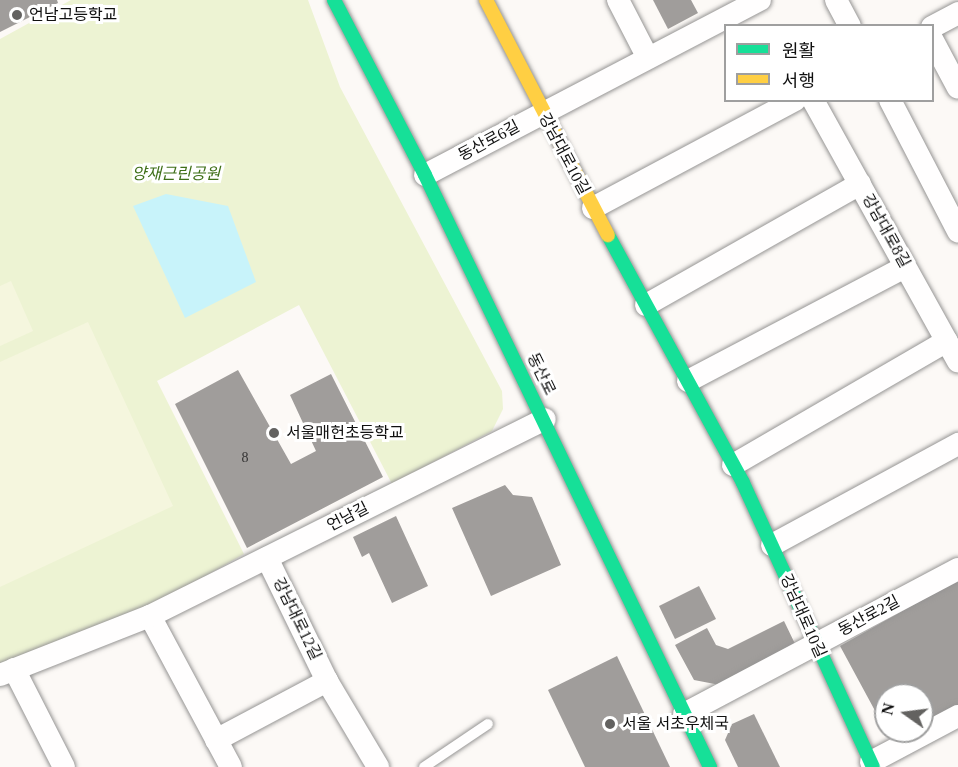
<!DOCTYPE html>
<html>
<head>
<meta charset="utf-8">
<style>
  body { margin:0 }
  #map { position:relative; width:958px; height:767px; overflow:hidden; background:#fcf9f6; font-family:"Times New Roman","Noto Sans KR",serif }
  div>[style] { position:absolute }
  .green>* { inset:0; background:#edf3d3 }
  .pitch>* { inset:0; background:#f5f6de }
  .water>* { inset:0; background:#c8f3fa }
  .building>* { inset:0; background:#a09d9b }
  .roads { filter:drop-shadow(0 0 2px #969594) drop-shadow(0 0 2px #969594) }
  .lane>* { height:10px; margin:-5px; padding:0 5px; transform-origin:5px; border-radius:5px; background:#fffefe }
  .street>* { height:22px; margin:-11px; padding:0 11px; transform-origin:11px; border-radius:11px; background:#fffefe }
  .fast>* { height:14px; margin:-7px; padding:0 7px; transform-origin:7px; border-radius:7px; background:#16e098 }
  .slow>* { height:14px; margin:-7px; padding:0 7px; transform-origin:7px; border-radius:7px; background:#ffcf43 }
  .dots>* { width:16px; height:16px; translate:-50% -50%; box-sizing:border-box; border:3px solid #fff; border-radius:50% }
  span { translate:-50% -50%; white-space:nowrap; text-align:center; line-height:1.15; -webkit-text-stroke:6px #fff; paint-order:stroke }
  .number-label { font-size:14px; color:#343333 }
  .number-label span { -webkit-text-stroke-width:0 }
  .poi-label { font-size:16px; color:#101010 }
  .left { translate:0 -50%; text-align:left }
  .street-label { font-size:16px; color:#101010 }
  .park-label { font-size:16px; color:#3e6f18; font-style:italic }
  .legend { position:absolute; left:724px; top:24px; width:210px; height:78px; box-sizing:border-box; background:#fff; border:2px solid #9f9f9f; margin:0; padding:8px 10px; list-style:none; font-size:18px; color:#101010 }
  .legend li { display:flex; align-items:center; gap:12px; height:30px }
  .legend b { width:30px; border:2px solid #9f9f9f }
  .north { position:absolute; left:874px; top:683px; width:60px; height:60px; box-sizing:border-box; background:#fff; border:2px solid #9f9f9f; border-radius:50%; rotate:284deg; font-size:16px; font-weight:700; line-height:24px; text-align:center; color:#101010 }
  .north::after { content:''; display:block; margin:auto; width:21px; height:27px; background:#636260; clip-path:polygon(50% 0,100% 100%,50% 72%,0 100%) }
</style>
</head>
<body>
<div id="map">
  <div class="green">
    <div style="clip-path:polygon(71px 0,308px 0,340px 87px,502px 391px,503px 409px,492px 431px,392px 484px,299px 305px,157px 381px,244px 554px,160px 602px,0 664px,0 39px)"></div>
  </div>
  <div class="pitch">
    <div style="clip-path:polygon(11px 281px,33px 331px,0 346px,0 286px)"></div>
    <div style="clip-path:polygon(88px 322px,173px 506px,0 587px,0 362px)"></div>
  </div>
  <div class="water">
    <div style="clip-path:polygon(166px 194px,228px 206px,256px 282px,185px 318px,133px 206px)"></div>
  </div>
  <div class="building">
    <div style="clip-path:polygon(0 0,57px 0,58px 3px,0 32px)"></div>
    <div style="clip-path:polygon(653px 0,691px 0,698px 13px,668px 29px)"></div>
    <div style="clip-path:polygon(238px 370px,291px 464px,316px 451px,290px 395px,331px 374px,383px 477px,247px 548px,175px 404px)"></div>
    <div style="clip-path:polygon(505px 485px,513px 495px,532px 497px,561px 565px,491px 596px,452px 508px)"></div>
    <div style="clip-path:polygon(396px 516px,428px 586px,392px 603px,369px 553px,362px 557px,353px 537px)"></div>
    <div style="clip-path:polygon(958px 580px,958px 710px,922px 729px,922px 695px,886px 695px,886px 731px,918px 731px,893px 744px,840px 646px)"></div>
    <div style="clip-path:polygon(699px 586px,716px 619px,675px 639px,659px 606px)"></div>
    <div style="clip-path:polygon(784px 621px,797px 648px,720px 685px,694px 680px,675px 645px,707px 628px,716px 645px,728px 649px)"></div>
    <div style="clip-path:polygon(617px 656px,670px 767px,585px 767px,548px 690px)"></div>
    <div style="clip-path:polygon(754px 714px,780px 767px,738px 767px,725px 740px,732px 724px)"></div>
  </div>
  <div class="roads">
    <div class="lane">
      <div style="left:424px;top:767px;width:77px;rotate:-33.9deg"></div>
    </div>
    <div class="street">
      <div style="left:618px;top:0;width:65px;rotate:62.7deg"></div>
      <div style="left:836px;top:0;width:30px;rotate:62deg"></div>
      <div style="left:932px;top:27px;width:30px;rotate:-28deg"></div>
      <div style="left:932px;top:39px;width:55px;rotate:62deg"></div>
      <div style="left:813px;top:100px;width:299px;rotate:61deg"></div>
      <div style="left:890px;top:100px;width:148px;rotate:62.6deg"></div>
      <div style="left:425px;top:175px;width:378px;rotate:-27.6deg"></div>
      <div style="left:593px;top:208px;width:229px;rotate:-28.1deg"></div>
      <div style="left:646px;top:305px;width:246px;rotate:-29.5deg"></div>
      <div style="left:688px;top:381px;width:245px;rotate:-27.7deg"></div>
      <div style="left:733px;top:465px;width:247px;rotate:-30.1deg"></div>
      <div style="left:772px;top:545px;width:212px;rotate:-28.5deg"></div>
      <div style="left:267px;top:558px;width:137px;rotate:64deg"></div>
      <div style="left:327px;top:681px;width:100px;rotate:59.3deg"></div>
      <div style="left:150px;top:616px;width:171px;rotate:61.8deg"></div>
      <div style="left:14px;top:669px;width:110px;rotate:63deg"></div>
      <div style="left:0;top:675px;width:161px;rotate:-21.5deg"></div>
      <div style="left:150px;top:616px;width:441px;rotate:-26.5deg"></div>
      <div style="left:684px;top:714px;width:310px;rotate:-27.9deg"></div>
      <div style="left:216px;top:740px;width:126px;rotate:-28deg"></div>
      <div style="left:871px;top:762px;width:98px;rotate:-27.9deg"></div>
    </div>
    <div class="fast">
      <div style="left:334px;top:0;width:197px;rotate:62.5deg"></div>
      <div style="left:425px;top:175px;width:657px;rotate:64.29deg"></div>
      <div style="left:608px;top:235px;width:282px;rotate:61.4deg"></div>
      <div style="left:743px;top:483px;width:312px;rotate:65.4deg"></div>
    </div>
    <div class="slow">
      <div style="left:486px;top:0;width:265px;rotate:62.6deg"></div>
    </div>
  </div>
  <div class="dots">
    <div style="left:17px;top:15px;background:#636260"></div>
    <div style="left:274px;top:433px;background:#636260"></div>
    <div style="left:610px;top:724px;background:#636260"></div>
  </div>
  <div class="number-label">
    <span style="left:245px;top:458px">8</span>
  </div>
  <div class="poi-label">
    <span class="left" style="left:29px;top:15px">언남고등학교</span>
    <span class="left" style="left:286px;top:433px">서울매헌초등학교</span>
    <span class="left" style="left:622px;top:724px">서울 서초우체국</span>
  </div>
  <div class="street-label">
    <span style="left:489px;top:141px;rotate:-28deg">동산로6길</span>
    <span style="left:564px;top:154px;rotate:62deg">강남대로10길</span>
    <span style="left:886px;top:231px;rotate:61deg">강남대로8길</span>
    <span style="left:541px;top:374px;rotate:64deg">동산로</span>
    <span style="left:348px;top:517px;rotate:-27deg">언남길</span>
    <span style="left:803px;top:616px;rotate:66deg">강남대로10길</span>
    <span style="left:869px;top:616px;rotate:-28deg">동산로2길</span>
    <span style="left:297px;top:619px;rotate:64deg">강남대로12길</span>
  </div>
  <div class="park-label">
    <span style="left:176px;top:174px">양재근린공원</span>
  </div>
  <ul class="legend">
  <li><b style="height:8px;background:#16e098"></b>원활</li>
  <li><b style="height:8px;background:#ffcf43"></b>서행</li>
  </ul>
  <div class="north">N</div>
</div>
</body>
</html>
